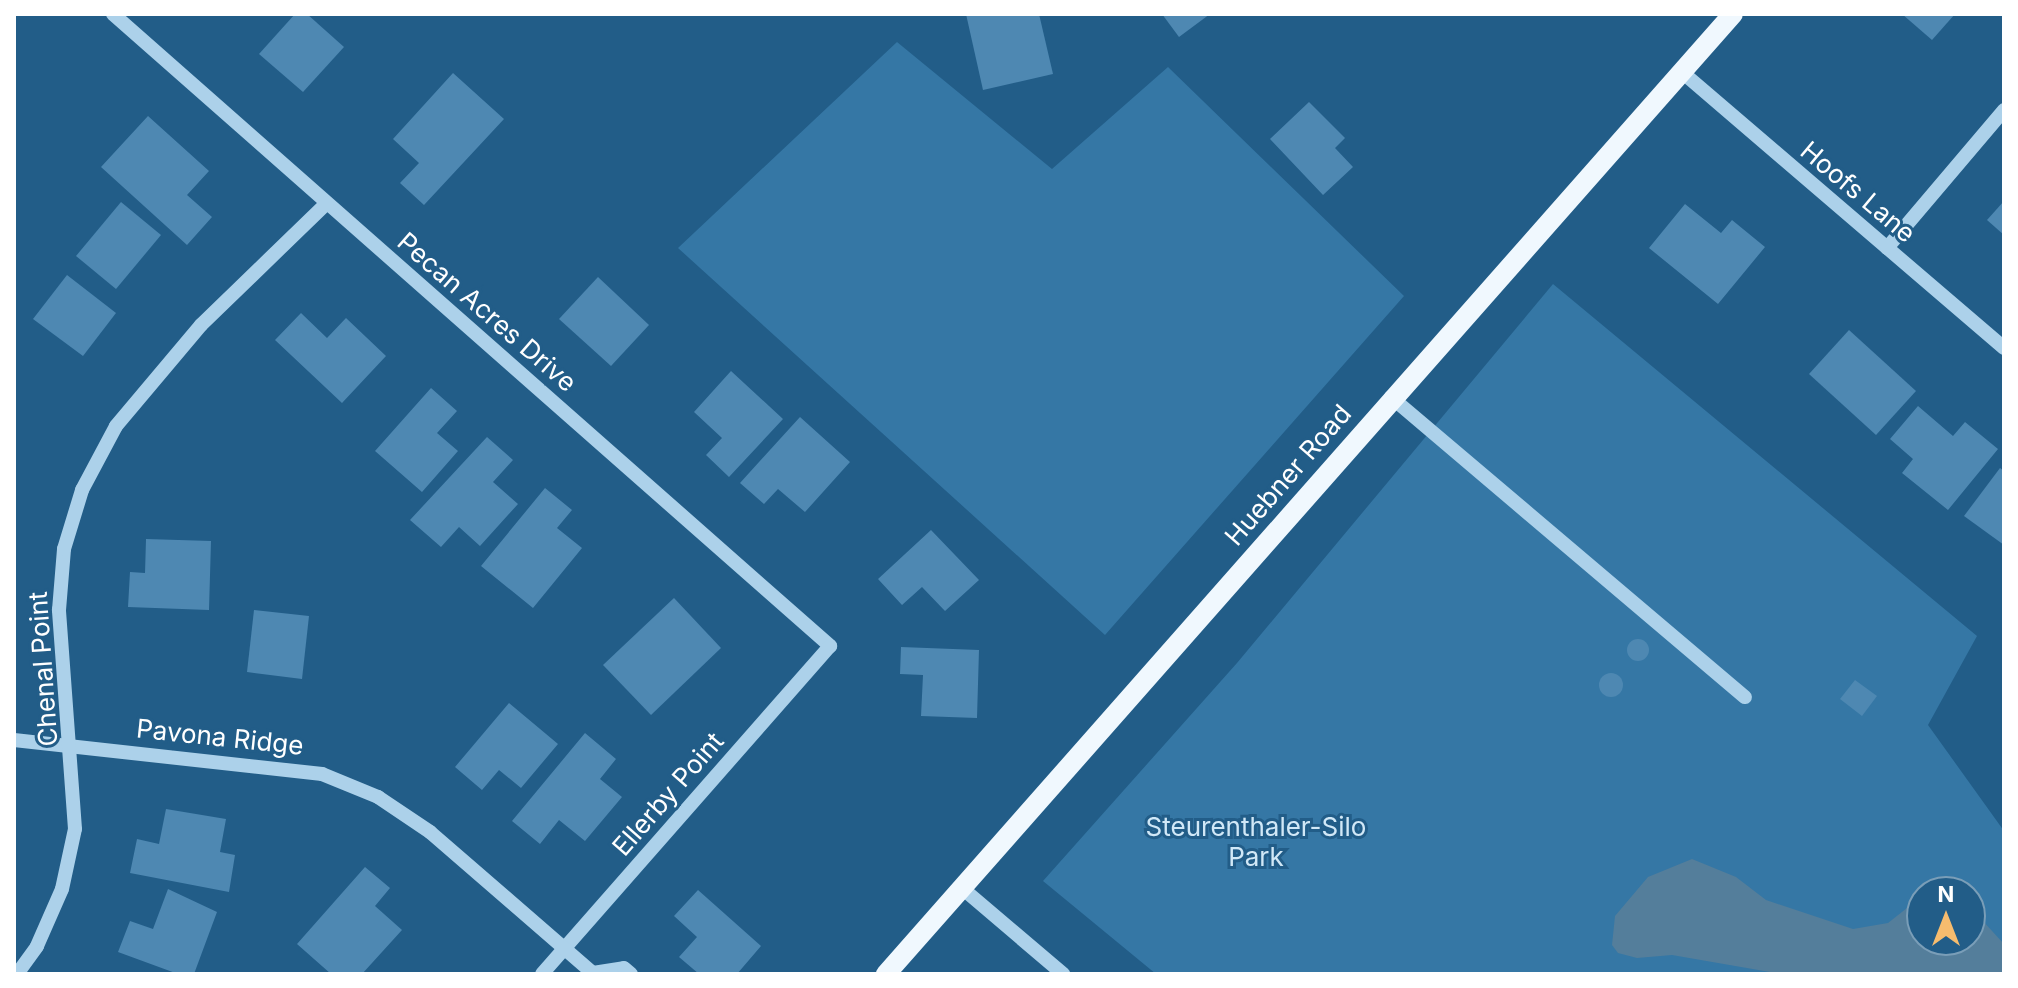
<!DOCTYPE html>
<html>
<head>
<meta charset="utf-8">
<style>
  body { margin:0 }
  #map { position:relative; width:2018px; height:988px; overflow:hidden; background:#225d88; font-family:Inter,sans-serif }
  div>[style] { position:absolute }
  .green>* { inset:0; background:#3577a5 }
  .water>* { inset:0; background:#547e9b }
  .building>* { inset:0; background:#4e88b2 }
  .round { border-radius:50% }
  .minor>* { height:14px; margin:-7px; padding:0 7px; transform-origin:7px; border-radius:7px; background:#acd1ea }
  .major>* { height:20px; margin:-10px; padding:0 10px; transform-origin:10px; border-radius:10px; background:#f0f8fe }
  span { translate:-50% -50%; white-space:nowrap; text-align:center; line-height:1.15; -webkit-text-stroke:6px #225d88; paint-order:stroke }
  .street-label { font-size:26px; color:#fff }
  .park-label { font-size:26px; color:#d1e8f7 }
  .frame { position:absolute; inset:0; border:16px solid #fff; pointer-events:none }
  .north { position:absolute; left:1906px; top:876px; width:80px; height:80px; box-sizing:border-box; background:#225d88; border:2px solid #7a9eb8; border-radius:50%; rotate:0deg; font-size:22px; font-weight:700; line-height:32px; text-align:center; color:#fff }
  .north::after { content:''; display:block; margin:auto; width:28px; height:36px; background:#f6bc6e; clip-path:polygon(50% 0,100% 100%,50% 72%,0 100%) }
</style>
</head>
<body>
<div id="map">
  <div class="green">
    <div style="clip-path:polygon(897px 42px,1052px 169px,1168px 67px,1404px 296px,1105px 635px,678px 248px)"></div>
    <div style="clip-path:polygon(evenodd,1553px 284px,1977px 636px,1928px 725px,2004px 831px,2004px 974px,1156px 974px,1043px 881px,1237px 663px,1553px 284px,1922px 892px,1970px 892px,1970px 940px,1922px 940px,1922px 892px)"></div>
  </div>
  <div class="water">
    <div style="clip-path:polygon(1692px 859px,1736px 877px,1766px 900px,1853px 929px,1888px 923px,1907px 908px,1922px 905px,1922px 940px,1970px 940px,1970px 907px,2004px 944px,2004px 974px,1781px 974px,1672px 955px,1637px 958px,1618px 953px,1612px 945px,1615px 916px,1648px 877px)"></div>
  </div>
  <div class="building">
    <div style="clip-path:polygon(295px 14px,307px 14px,344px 47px,303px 92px,259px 54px)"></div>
    <div style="clip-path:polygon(966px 14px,1039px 14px,1053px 74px,983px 90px)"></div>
    <div style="clip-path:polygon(1162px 14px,1210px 14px,1179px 37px)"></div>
    <div style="clip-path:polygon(1902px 14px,1955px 14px,1932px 40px)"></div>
    <div style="clip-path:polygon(453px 73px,504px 119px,424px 205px,400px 183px,419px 163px,393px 139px)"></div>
    <div style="clip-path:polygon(1309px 102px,1345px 138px,1335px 148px,1353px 167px,1323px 195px,1270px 139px)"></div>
    <div style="clip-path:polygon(148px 116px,209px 171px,187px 195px,212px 217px,187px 245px,101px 167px)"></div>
    <div style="clip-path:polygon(2004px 201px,2004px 235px,1987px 220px)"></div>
    <div style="clip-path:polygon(121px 202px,161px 235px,116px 289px,76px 256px)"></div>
    <div style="clip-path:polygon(1685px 204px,1721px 233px,1732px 220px,1765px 247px,1718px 304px,1649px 248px)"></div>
    <div style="clip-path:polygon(67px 275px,116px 313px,83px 356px,33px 319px)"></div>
    <div style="clip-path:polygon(598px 277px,649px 325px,611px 366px,559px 319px)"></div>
    <div style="clip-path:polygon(301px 313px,327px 338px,346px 318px,386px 356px,342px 403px,275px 340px)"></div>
    <div style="clip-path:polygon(1849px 330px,1916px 391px,1876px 435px,1809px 374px)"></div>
    <div style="clip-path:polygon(731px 371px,783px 419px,729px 477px,706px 455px,722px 438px,694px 412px)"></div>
    <div style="clip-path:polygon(431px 388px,457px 411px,437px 433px,458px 451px,422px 492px,375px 451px)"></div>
    <div style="clip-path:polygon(1918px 406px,1953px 436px,1965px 422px,1998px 449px,1948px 510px,1902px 473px,1913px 459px,1890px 439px)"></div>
    <div style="clip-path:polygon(800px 417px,850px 462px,805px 512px,778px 489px,764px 504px,740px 483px)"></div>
    <div style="clip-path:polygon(487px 437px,513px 460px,493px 482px,518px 504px,480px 546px,459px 527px,441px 547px,410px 520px)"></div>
    <div style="clip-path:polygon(2000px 468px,2004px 471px,2004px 545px,1964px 516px)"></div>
    <div style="clip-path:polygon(545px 488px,572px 510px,557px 528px,582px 548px,533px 608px,481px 566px)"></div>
    <div style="clip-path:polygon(931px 530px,979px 580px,945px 611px,922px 587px,902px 605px,878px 579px)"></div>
    <div style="clip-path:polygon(146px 539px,211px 541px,209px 610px,128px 607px,130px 572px,145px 573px)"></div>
    <div style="clip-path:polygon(674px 598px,721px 648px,651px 715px,603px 665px)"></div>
    <div style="clip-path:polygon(254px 610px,309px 616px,302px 679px,247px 672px)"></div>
    <div class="round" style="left:1627px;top:639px;width:22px;height:22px"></div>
    <div style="clip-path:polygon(901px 647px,979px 650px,977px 718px,921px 716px,923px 675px,900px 674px)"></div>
    <div class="round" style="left:1599px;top:673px;width:24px;height:24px"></div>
    <div style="clip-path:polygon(1855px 680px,1877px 696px,1862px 716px,1840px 699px)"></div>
    <div style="clip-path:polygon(509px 703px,558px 744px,521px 788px,499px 770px,482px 790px,455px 767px)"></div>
    <div style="clip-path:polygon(585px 733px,616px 759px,600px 779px,622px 797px,585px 841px,559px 820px,540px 844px,512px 821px)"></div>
    <div style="clip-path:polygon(166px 809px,226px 819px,220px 852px,235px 855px,229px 892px,130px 873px,137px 839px,159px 844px)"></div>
    <div style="clip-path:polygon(365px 867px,390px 888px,375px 906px,402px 930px,362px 974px,331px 974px,297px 944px)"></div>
    <div style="clip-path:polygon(168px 889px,217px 912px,194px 974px,178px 974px,118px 952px,130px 921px,153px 929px)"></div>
    <div style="clip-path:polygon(698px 890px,761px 946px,737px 974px,699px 974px,679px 957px,697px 937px,674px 916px)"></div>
  </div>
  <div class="minor">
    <div style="left:113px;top:14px;width:956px;rotate:41.39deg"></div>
    <div style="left:830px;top:646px;width:436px;rotate:131.3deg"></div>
    <div style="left:1682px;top:72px;width:424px;rotate:40.6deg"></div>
    <div style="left:1887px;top:248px;width:181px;rotate:-49.7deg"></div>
    <div style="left:1391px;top:397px;width:464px;rotate:40.3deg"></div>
    <div style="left:14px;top:740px;width:310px;rotate:6.3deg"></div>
    <div style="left:322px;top:774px;width:61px;rotate:22.3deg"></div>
    <div style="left:378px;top:797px;width:63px;rotate:33.9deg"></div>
    <div style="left:430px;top:832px;width:216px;rotate:40.9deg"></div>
    <div style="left:962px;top:888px;width:133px;rotate:40.4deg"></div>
    <div style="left:593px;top:973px;width:31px;rotate:-9deg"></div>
    <div style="left:624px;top:968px;width:9px;rotate:41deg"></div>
    <div style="left:17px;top:974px;width:34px;rotate:-54deg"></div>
    <div style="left:37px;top:946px;width:62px;rotate:-66.3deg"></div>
    <div style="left:62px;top:889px;width:61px;rotate:-77.8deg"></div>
    <div style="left:75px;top:829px;width:220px;rotate:-94.2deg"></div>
    <div style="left:59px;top:610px;width:61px;rotate:-85.3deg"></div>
    <div style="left:64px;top:549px;width:62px;rotate:-73deg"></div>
    <div style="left:82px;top:490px;width:72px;rotate:-62deg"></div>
    <div style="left:116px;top:426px;width:132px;rotate:-49.9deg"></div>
    <div style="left:201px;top:325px;width:175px;rotate:-44.1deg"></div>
  </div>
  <div class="major">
    <div style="left:886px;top:974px;width:1280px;rotate:-48.58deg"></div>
  </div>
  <div class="street-label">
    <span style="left:1858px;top:192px;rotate:40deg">Hoofs Lane</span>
    <span style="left:487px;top:312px;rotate:41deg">Pecan Acres Drive</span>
    <span style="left:1288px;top:475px;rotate:-49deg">Huebner Road</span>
    <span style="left:43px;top:669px;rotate:-94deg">Chenal Point</span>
    <span style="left:220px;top:737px;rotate:6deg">Pavona Ridge</span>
    <span style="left:668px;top:794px;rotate:-49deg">Ellerby Point</span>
  </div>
  <div class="park-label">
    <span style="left:1256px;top:842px">Steurenthaler-Silo<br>Park</span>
  </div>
  <div class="frame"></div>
  <div class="north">N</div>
</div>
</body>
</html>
